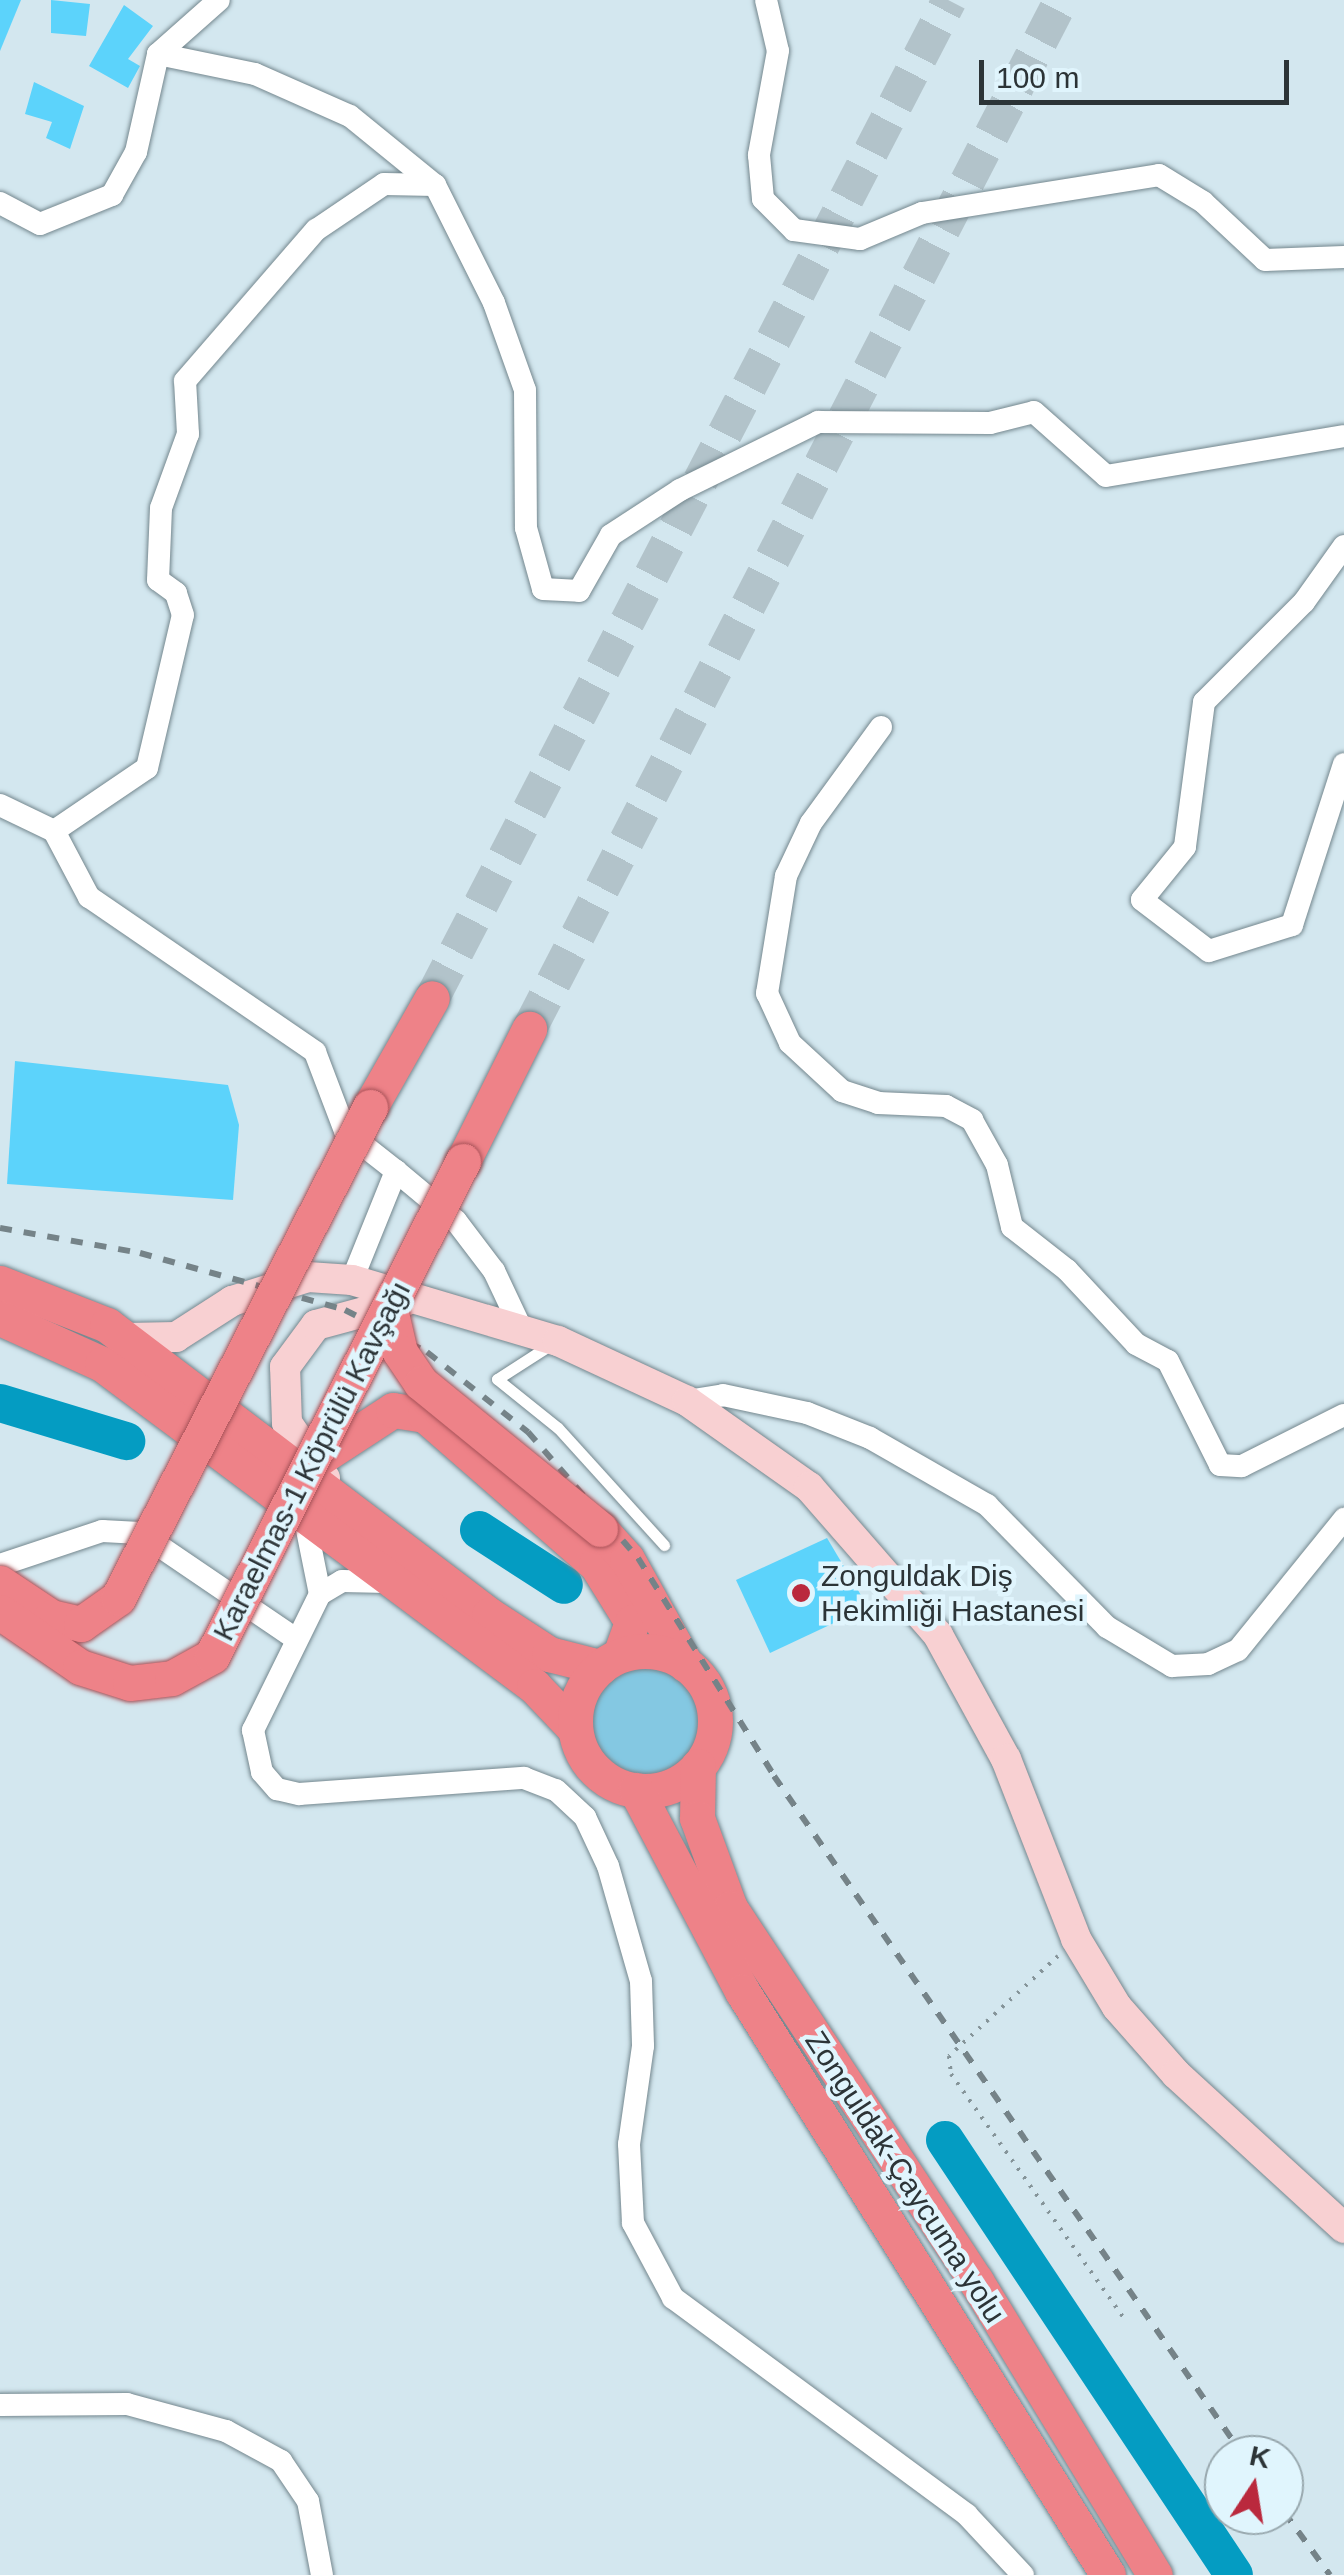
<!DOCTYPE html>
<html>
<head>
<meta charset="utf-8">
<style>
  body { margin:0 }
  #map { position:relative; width:1344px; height:2575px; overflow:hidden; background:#d3e7ef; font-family:Arial,sans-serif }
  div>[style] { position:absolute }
  .green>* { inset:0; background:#84c8e2 }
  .round { border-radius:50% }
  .river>* { height:38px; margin:-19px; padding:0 19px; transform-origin:19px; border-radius:19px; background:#049cc2 }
  .building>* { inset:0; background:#5cd3fb }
  .trunk-tunnel>* { height:35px; margin-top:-17.5px; transform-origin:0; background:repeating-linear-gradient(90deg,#b2c3ca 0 35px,transparent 0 53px) }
  .path>* { height:4px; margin-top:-2px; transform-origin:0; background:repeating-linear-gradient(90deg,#859499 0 2.5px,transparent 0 10.5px) }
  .roads { filter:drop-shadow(0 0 2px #74878e) drop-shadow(0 0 2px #74878e) }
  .service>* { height:11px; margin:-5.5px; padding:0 5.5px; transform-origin:5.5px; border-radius:5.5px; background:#fff }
  .minor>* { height:22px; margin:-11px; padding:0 11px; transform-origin:11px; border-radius:11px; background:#fff }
  .secondary>* { height:30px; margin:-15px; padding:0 15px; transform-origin:15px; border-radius:15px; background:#f8d0d2 }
  .trunk>* { height:35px; margin:-17.5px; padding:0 17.5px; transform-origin:17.5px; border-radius:17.5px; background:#ee8288 }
  .trunk>.ring { margin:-17.5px; padding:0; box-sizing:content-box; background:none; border:35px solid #ee8288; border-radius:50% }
  .rail>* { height:6px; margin-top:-3px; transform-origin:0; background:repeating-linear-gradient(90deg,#758388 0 12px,transparent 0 24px) }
  .bridges { filter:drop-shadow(0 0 2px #a75258) drop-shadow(0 0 2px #a75258) }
  .trunk-bridge>* { height:35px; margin:-17.5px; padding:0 17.5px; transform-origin:17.5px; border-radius:17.5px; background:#ee8288 }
  .dots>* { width:28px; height:28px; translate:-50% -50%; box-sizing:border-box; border:5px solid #e0f5fd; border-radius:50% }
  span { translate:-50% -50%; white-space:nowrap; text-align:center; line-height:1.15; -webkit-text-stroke:9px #e0f5fd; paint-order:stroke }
  .street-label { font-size:30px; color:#2c3437 }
  .poi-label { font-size:30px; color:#2c3437 }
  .left { translate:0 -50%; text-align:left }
  .north { position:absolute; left:1204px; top:2435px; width:100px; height:100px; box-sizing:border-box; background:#e0f5fd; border:2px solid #98a8ae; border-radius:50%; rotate:12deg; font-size:28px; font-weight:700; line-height:40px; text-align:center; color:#2c3437 }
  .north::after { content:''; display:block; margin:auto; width:35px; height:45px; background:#ba293d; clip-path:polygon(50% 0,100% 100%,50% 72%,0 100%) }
  .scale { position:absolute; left:979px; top:60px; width:310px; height:45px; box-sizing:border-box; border:5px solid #2c3437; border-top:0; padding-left:12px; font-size:30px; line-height:35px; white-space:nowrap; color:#2c3437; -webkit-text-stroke:8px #e0f5fd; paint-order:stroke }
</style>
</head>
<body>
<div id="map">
  <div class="green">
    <div class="round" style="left:581px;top:1657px;width:128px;height:128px"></div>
  </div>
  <div class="river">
    <div style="left:0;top:1403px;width:132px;rotate:16.8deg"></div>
    <div style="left:479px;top:1530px;width:101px;rotate:32.9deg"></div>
    <div style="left:945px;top:2140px;width:522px;rotate:56.4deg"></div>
  </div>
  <div class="building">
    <div style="clip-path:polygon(0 0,21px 0,0 51px)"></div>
    <div style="clip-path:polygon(51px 0,90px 4px,86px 36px,51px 33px)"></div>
    <div style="clip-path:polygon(124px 5px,153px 26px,128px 59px,140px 66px,128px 88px,89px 66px)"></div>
    <div style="clip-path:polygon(34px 82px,84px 106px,70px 149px,46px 138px,52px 122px,25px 114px)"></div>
    <div style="clip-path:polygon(15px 1061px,228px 1085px,239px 1125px,233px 1200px,7px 1184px)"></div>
    <div style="clip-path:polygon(827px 1538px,868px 1607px,770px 1653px,736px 1580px)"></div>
  </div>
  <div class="trunk-tunnel">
    <div style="left:432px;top:998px;width:1124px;rotate:-62.61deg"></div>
    <div style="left:529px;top:1029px;width:1158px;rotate:-62.66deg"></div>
  </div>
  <div class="path">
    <div style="left:1058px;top:1956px;width:148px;rotate:137.5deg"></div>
    <div style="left:949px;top:2056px;width:18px;rotate:84deg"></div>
    <div style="left:951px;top:2074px;width:301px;rotate:54.7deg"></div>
  </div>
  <div class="roads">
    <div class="service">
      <div style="left:550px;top:1345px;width:63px;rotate:147.3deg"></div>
      <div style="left:497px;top:1379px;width:78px;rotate:38.8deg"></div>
      <div style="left:558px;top:1428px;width:158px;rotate:47.8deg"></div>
    </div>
    <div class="minor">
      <div style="left:766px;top:0;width:52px;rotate:76.8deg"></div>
      <div style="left:778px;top:51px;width:106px;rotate:100.4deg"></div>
      <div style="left:759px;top:155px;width:44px;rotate:84.8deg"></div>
      <div style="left:763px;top:199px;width:44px;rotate:45deg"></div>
      <div style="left:794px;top:230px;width:67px;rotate:7.8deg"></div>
      <div style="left:860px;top:239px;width:67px;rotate:-22.8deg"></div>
      <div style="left:922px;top:213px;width:240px;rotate:-9.1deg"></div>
      <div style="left:1159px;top:175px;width:52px;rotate:31.5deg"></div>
      <div style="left:1203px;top:202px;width:85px;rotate:43.1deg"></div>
      <div style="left:1265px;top:260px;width:79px;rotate:-2.2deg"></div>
      <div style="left:158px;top:54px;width:99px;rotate:11.7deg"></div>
      <div style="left:255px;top:74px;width:104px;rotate:23.9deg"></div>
      <div style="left:350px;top:116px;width:109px;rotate:39.1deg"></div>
      <div style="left:0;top:203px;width:45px;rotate:27.7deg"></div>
      <div style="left:40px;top:224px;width:78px;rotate:-21.9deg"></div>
      <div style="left:112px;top:195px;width:49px;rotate:-60.8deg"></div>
      <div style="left:136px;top:152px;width:100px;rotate:-77.3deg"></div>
      <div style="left:158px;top:54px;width:81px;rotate:-41.5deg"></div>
      <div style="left:1344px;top:546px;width:69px;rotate:125.5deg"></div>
      <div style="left:1304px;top:602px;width:141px;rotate:135deg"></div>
      <div style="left:1204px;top:702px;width:146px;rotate:97.5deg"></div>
      <div style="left:1185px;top:847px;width:68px;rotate:129.1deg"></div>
      <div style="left:1142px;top:900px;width:84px;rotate:37.3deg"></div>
      <div style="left:1209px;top:951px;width:87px;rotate:-17.4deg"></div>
      <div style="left:1292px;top:925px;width:169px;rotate:-72.1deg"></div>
      <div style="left:881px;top:727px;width:119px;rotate:126.1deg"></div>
      <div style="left:811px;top:823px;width:59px;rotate:115.3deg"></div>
      <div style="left:786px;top:876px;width:119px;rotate:99.2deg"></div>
      <div style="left:767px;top:993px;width:55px;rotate:65.3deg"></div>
      <div style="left:790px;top:1043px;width:71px;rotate:42.7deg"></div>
      <div style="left:842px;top:1091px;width:38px;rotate:18deg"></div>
      <div style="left:878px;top:1103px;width:68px;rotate:2.5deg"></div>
      <div style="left:946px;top:1106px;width:30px;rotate:28deg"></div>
      <div style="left:972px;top:1120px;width:51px;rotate:60.9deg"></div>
      <div style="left:997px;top:1165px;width:64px;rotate:76.4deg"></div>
      <div style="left:1012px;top:1227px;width:70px;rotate:38deg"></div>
      <div style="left:1067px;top:1270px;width:101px;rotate:47deg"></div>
      <div style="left:1136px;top:1344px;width:36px;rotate:28deg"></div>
      <div style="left:1168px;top:1361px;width:116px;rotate:63.4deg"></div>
      <div style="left:1220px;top:1465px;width:22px;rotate:3deg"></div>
      <div style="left:1242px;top:1466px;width:114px;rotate:-26.6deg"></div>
      <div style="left:0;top:805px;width:60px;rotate:25.7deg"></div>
      <div style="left:54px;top:831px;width:75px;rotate:62.1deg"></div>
      <div style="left:89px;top:897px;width:274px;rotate:34.4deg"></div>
      <div style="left:315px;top:1052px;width:85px;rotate:69.2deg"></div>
      <div style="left:345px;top:1131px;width:65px;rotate:38.1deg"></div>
      <div style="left:54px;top:831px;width:112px;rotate:-34.1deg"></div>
      <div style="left:147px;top:768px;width:157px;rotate:-76.8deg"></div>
      <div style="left:183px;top:615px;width:23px;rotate:-108deg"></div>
      <div style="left:176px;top:593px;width:22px;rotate:-144deg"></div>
      <div style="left:158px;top:580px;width:72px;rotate:-87.6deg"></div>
      <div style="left:161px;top:508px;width:79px;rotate:-70deg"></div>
      <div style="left:188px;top:434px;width:53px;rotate:-93.2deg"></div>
      <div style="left:185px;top:381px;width:200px;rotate:-49.1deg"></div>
      <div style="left:316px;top:230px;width:82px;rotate:-34.1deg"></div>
      <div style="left:384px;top:184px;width:51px;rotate:1.1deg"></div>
      <div style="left:435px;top:185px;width:132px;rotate:63.4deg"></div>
      <div style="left:494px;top:303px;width:92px;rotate:70.4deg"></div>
      <div style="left:525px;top:390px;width:138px;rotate:89.6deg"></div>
      <div style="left:526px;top:528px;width:63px;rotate:74.4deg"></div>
      <div style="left:543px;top:589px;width:36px;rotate:3deg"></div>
      <div style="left:579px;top:591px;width:64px;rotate:-60.3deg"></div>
      <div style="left:611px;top:535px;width:82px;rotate:-33.1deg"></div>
      <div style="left:680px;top:490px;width:154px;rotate:-26.2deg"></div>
      <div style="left:818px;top:422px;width:172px;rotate:0.3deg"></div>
      <div style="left:990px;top:423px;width:45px;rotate:-14deg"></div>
      <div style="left:1034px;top:412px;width:96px;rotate:41.6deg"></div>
      <div style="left:1106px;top:476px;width:241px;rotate:-9.5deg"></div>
      <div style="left:352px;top:1280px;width:118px;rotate:-68deg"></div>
      <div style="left:396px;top:1171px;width:78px;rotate:39.8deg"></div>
      <div style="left:456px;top:1221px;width:63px;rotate:52.8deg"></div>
      <div style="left:494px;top:1271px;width:61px;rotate:64.7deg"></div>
      <div style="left:687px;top:1401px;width:36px;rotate:-9deg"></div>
      <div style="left:723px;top:1395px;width:86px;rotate:12.1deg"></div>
      <div style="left:807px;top:1413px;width:68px;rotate:21.6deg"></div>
      <div style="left:870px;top:1438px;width:135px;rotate:29.8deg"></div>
      <div style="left:987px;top:1505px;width:171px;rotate:45.5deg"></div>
      <div style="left:1107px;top:1627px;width:76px;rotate:31deg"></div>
      <div style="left:1172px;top:1666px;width:36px;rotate:-3deg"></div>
      <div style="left:1208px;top:1664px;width:33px;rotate:-25deg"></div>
      <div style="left:1238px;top:1650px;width:169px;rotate:-51deg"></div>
      <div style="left:304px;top:1515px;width:81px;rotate:78.6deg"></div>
      <div style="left:0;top:1565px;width:108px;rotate:-18.4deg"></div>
      <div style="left:102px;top:1531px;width:38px;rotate:3deg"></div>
      <div style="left:140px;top:1533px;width:189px;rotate:34.2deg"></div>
      <div style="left:387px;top:1582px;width:45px;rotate:-178.7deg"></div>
      <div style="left:342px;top:1581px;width:26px;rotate:149deg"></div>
      <div style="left:320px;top:1594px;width:152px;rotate:116.2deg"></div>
      <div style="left:253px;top:1730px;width:43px;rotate:77.9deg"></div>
      <div style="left:262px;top:1772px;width:23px;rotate:49deg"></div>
      <div style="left:277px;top:1789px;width:23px;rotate:13deg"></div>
      <div style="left:299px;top:1794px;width:226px;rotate:-4.1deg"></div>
      <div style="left:524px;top:1778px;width:34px;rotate:21deg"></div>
      <div style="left:556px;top:1790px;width:40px;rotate:43deg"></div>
      <div style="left:585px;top:1817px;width:54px;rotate:64.9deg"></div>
      <div style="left:608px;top:1866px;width:120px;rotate:74deg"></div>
      <div style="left:641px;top:1981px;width:65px;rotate:88.2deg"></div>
      <div style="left:643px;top:2046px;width:99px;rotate:98.1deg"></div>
      <div style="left:629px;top:2144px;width:79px;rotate:87.1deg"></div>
      <div style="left:633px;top:2223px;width:85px;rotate:61.9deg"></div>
      <div style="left:673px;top:2298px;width:365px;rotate:36.4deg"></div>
      <div style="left:967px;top:2515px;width:82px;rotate:47deg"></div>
      <div style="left:0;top:2405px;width:127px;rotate:-0.5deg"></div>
      <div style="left:127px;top:2404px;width:103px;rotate:15.3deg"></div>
      <div style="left:226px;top:2431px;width:63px;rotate:28.6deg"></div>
      <div style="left:281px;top:2461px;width:48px;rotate:56deg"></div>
      <div style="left:308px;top:2501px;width:75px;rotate:79.3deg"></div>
    </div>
    <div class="secondary">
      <div style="left:126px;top:1338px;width:50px;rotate:-1.1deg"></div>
      <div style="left:176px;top:1337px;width:67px;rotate:-32.7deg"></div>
      <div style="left:232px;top:1301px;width:80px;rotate:-17.5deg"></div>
      <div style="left:308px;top:1277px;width:44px;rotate:3.9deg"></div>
      <div style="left:352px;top:1280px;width:215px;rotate:16.5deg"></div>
      <div style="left:558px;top:1341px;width:142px;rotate:24.9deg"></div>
      <div style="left:687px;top:1401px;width:149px;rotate:35.2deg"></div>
      <div style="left:809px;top:1487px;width:196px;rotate:48.9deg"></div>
      <div style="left:938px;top:1635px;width:141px;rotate:61.3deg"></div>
      <div style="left:1006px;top:1759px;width:193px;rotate:68.7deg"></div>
      <div style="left:1076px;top:1939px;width:79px;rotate:58.9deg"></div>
      <div style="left:1117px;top:2007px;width:89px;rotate:48.6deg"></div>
      <div style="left:1176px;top:2074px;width:228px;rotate:42.5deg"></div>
      <div style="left:325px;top:1478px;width:67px;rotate:-124.6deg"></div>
      <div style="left:287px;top:1423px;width:56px;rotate:-92deg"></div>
      <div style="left:285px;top:1367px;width:52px;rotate:-53.6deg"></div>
      <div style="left:316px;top:1325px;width:92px;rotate:-15.1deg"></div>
    </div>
    <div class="trunk">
      <div style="left:370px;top:1107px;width:125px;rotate:-60.4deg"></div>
      <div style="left:463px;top:1161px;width:148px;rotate:-63.4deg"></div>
      <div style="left:0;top:1283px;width:115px;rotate:21.4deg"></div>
      <div style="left:107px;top:1325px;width:480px;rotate:37.2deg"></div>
      <div style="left:489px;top:1615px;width:72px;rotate:33deg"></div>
      <div style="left:549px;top:1654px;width:53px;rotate:14.3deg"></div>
      <div style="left:0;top:1318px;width:112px;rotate:24.3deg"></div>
      <div style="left:102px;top:1364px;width:539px;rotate:36.7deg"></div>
      <div style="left:534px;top:1686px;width:59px;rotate:46.4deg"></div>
      <div style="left:315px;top:1461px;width:93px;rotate:-33.2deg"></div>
      <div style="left:393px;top:1410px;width:32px;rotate:9deg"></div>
      <div style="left:425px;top:1415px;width:227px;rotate:41.1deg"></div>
      <div style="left:596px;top:1564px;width:68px;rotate:58.2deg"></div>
      <div style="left:632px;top:1622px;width:35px;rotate:110deg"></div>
      <div style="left:600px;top:1529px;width:40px;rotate:48deg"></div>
      <div style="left:627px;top:1559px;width:121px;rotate:60.9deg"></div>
      <div class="ring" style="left:575px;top:1651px;width:105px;height:105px"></div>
      <div style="left:698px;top:1766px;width:52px;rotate:91.1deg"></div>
      <div style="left:697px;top:1818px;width:96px;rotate:69.9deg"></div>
      <div style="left:730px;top:1908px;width:447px;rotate:56.6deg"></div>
      <div style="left:976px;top:2281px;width:344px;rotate:58.7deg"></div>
      <div style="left:636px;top:1790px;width:227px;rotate:62.2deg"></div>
      <div style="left:742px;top:1991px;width:689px;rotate:57.92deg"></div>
    </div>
  </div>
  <div class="rail">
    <div style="left:0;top:1228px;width:142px;rotate:10.1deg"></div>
    <div style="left:140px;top:1253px;width:213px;rotate:15.5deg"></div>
    <div style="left:345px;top:1310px;width:92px;rotate:27.1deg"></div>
    <div style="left:427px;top:1352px;width:129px;rotate:38.4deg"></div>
    <div style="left:528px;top:1432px;width:167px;rotate:48.9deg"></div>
    <div style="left:638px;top:1558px;width:257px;rotate:58deg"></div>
    <div style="left:774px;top:1776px;width:825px;rotate:55.37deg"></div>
    <div style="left:1284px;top:2512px;width:78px;rotate:53.9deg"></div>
  </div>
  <div class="bridges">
    <div class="trunk-bridge">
      <div style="left:390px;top:1309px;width:44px;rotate:76.9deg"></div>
      <div style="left:400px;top:1352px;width:37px;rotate:56deg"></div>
      <div style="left:421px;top:1383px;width:231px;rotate:39.2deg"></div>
      <div style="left:0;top:1583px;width:61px;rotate:33.7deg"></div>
      <div style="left:51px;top:1617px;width:31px;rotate:13deg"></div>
      <div style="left:81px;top:1624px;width:45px;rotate:-35.1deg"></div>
      <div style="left:118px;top:1598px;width:552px;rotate:-62.83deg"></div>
      <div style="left:0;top:1612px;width:97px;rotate:34.5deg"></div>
      <div style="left:80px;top:1667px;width:52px;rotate:17.7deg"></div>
      <div style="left:130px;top:1683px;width:42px;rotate:-6.8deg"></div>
      <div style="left:172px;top:1678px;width:46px;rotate:-28.8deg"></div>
      <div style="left:212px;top:1656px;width:555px;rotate:-63.11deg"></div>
    </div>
  </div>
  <div class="dots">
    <div style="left:801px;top:1593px;background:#ba293d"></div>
  </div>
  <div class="street-label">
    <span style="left:312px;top:1461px;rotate:-63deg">Karaelmas-1 Köprülü Kavşağı</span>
    <span style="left:905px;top:2177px;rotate:57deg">Zonguldak-Çaycuma yolu</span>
  </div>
  <div class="poi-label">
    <span class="left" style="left:821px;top:1593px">Zonguldak Diş<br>Hekimliği Hastanesi</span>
  </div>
  <div class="north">K</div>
  <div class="scale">100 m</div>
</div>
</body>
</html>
